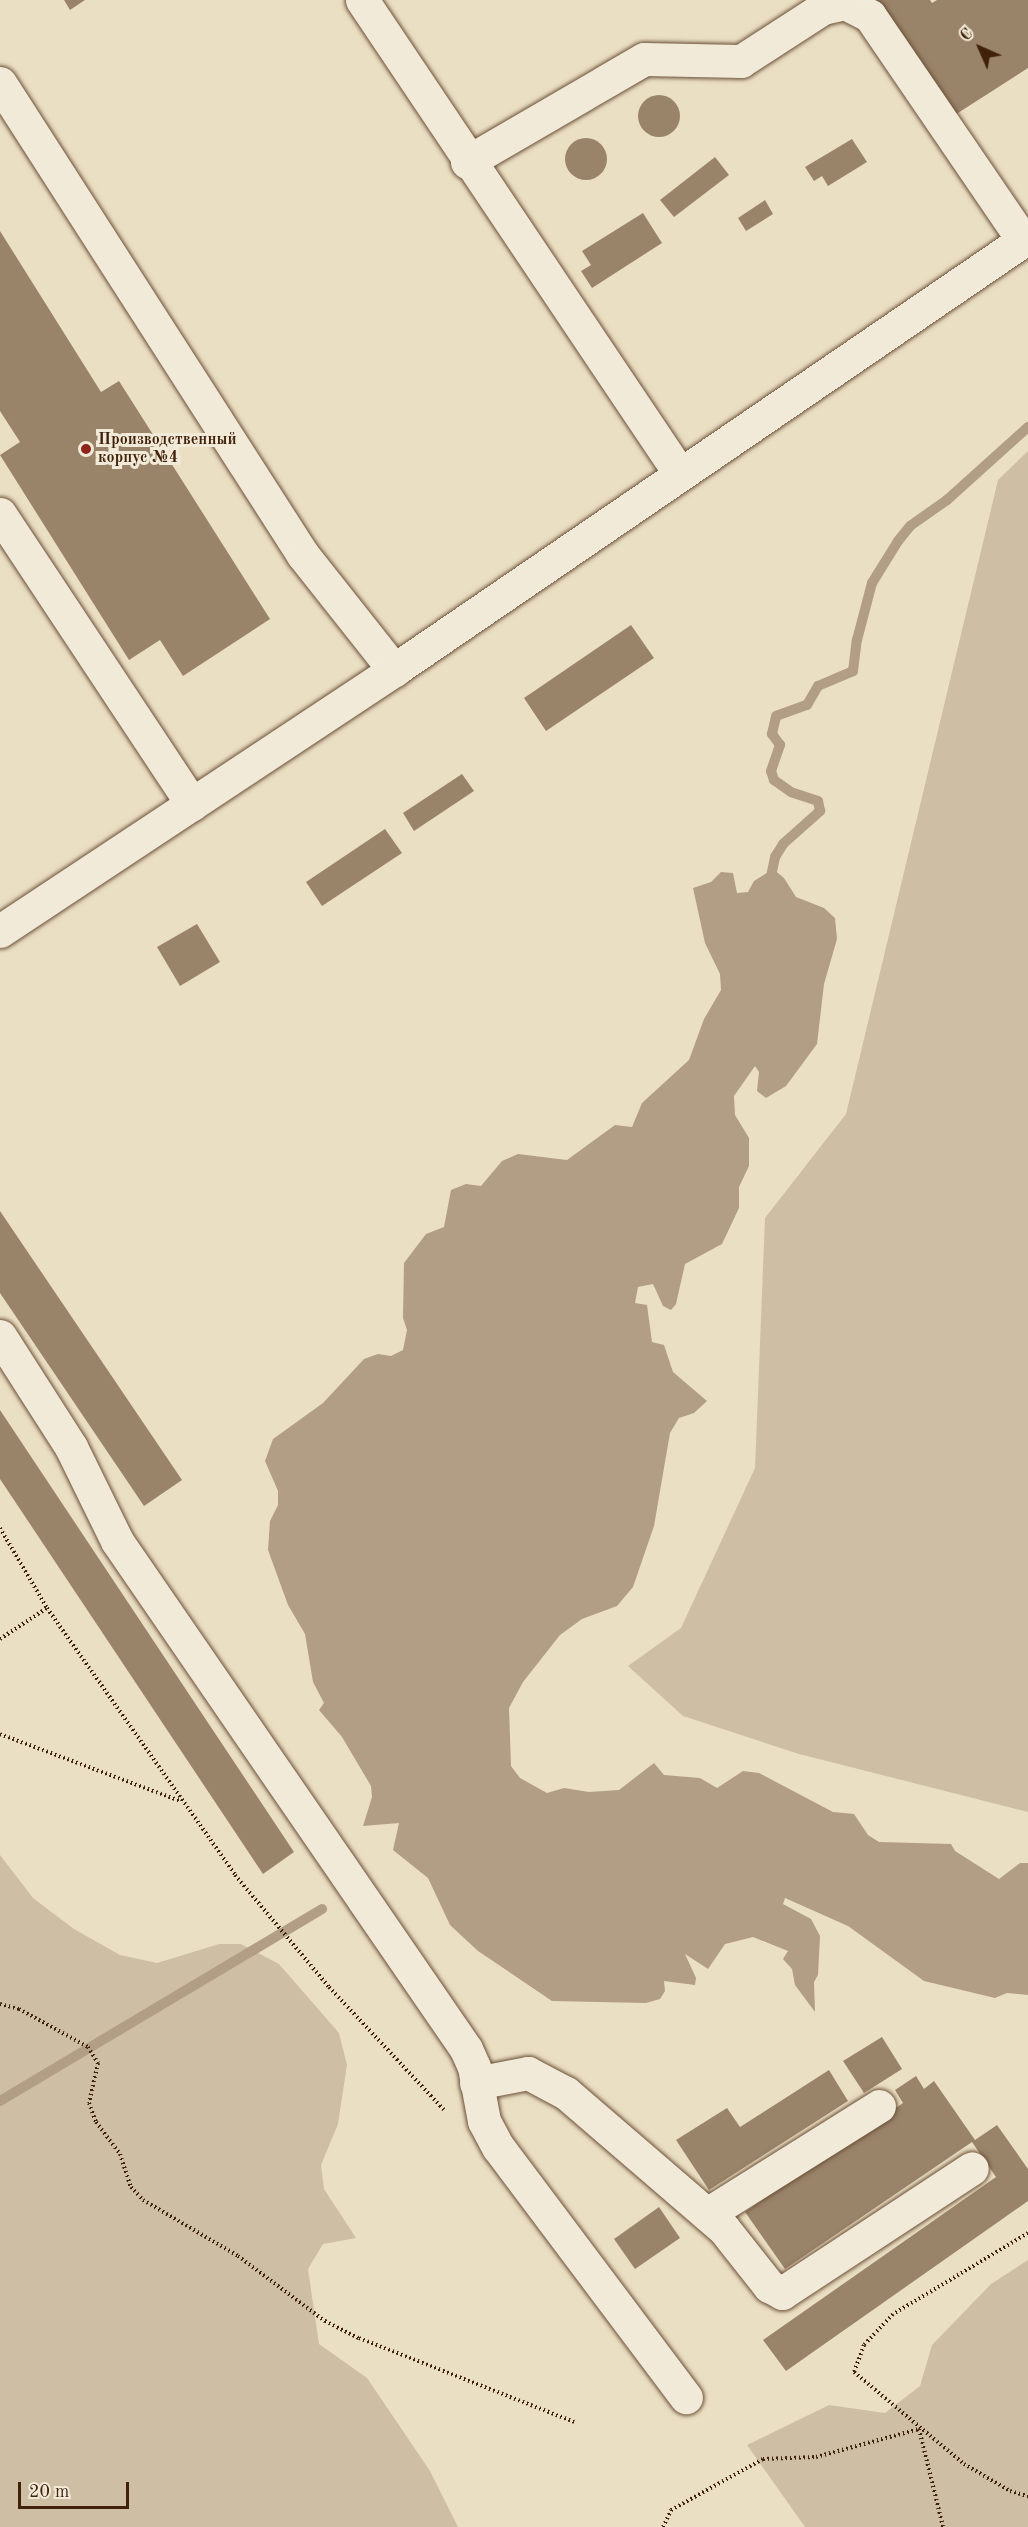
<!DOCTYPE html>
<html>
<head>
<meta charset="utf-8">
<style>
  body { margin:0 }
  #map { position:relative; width:1028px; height:2527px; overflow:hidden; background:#ebdfc3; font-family:"Old Standard TT",serif }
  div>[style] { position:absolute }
  .green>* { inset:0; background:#cebfa4 }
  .water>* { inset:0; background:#b19e84 }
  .stream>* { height:10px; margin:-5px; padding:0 5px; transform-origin:5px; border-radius:5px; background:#b19e84 }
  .building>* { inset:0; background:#99846a }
  .round { border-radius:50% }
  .path>* { height:4px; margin-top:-2px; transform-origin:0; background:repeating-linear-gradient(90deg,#40210a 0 1.5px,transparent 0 4.5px) }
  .roads { filter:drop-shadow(0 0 2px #6b5038) drop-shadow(0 0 2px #6b5038) }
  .minor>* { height:33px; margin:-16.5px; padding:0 16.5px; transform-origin:16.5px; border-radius:16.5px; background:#f2ead8 }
  .dots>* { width:16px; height:16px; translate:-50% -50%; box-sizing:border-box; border:3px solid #f2ead8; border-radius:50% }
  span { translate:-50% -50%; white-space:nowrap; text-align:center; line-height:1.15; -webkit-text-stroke:6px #f2ead8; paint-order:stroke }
  .poi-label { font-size:16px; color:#40210a; font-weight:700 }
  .left { translate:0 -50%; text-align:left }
  .north { position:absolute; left:950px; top:18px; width:60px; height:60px; -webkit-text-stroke:4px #f2ead8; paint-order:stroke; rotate:315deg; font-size:16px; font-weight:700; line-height:24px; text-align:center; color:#40210a }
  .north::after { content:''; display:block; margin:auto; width:21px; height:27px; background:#40210a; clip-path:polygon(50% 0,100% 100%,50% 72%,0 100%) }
  .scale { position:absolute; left:18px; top:2482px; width:111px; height:27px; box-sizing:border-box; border:3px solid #40210a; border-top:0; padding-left:8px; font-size:18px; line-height:21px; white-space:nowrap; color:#40210a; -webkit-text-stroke:4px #f2ead8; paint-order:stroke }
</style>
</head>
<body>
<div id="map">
  <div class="green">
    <div style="clip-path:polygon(1028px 451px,1028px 1812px,799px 1754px,683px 1716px,628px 1666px,681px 1628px,755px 1468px,765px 1218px,846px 1114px,998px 480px)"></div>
    <div style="clip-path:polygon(0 1855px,33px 1898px,74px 1929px,120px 1955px,157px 1963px,219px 1944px,241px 1944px,279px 1964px,339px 2033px,347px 2065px,338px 2124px,321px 2165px,324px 2189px,356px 2238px,323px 2244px,308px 2269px,319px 2344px,367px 2378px,430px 2471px,458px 2527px,0 2527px)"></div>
    <div style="clip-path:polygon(1028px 2260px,1028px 2527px,805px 2527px,747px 2445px,829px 2405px,885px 2413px,920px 2386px,932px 2345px,991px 2284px)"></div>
  </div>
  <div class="water">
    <div style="clip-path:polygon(773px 869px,784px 878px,796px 897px,824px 908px,835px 918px,837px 939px,824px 984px,817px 1044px,786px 1086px,766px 1098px,757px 1091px,759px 1072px,755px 1066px,734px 1096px,735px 1115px,749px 1138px,749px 1166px,739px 1187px,739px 1208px,722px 1244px,685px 1264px,676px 1304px,671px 1310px,663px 1306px,653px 1284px,638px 1287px,635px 1303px,647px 1305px,652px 1342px,664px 1345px,673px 1372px,707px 1401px,694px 1413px,679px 1418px,670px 1433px,654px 1526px,633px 1587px,617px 1606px,582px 1619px,560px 1635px,523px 1682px,509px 1708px,511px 1766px,520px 1778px,547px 1793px,564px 1788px,589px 1792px,619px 1790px,654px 1763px,664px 1775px,700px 1778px,717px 1788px,743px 1771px,759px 1773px,833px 1812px,854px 1814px,868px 1835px,879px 1842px,951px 1844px,955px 1851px,999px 1879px,1020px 1863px,1028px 1863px,1028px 1995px,1007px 1993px,995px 1998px,924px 1981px,848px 1926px,785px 1898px,783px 1904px,811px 1919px,820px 1936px,818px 1975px,814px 1982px,815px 2012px,795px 1985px,792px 1969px,783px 1959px,788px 1951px,753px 1937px,725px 1944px,708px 1969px,685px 1954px,696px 1978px,695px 1985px,664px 1981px,665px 1991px,660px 1999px,646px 2003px,552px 2001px,478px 1951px,450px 1925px,428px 1878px,393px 1850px,399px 1823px,363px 1826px,372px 1797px,371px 1786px,342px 1737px,319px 1710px,324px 1703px,313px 1682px,305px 1634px,288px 1605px,268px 1550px,270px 1521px,278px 1505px,278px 1491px,265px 1461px,273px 1439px,323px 1403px,364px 1359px,378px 1354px,391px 1356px,403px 1350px,407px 1330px,403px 1318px,404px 1263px,426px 1234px,444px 1227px,451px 1190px,466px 1184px,481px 1186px,502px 1161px,518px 1154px,567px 1160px,615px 1125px,632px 1127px,642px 1103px,689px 1060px,704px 1019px,721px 990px,720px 974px,705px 943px,693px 888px,711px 882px,721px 872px,733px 873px,737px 893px,748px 892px,754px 881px)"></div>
  </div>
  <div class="stream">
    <div style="left:770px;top:881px;width:25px;rotate:-78deg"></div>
    <div style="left:775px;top:857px;width:15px;rotate:-58deg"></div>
    <div style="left:783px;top:844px;width:50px;rotate:-41.7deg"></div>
    <div style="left:820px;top:811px;width:10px;rotate:-101deg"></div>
    <div style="left:818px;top:801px;width:28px;rotate:-162deg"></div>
    <div style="left:791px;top:792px;width:21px;rotate:-145deg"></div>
    <div style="left:774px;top:780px;width:9px;rotate:-108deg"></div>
    <div style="left:771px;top:771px;width:28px;rotate:-71deg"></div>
    <div style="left:780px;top:745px;width:14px;rotate:-126deg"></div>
    <div style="left:772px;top:734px;width:18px;rotate:-77deg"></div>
    <div style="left:776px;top:716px;width:33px;rotate:-20deg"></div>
    <div style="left:807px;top:705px;width:22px;rotate:-60deg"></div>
    <div style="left:818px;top:686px;width:38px;rotate:-23deg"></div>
    <div style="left:853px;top:671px;width:31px;rotate:-83deg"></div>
    <div style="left:857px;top:640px;width:59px;rotate:-75.3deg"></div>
    <div style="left:872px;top:583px;width:49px;rotate:-58.2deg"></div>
    <div style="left:898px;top:541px;width:19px;rotate:-51deg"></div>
    <div style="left:910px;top:526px;width:45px;rotate:-35.1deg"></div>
    <div style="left:947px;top:500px;width:109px;rotate:-42deg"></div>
    <div style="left:0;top:2101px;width:375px;rotate:-30.8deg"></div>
  </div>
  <div class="building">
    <div style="clip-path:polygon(64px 0,85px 0,70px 10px)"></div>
    <div style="clip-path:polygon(870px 0,930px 0,932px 3px,937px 0,1028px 0,1028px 68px,947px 120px)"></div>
    <div class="round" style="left:638px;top:95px;width:42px;height:42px"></div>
    <div class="round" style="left:565px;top:138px;width:42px;height:42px"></div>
    <div style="clip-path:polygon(852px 139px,867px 162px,828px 186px,822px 176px,814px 181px,805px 167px)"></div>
    <div style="clip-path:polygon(715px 157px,729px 175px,674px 217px,660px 200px)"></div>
    <div style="clip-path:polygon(765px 200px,773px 214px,746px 231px,738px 218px)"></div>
    <div style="clip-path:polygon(643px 213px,662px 243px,592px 288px,581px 271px,591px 265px,582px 251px)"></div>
    <div style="clip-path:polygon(0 231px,101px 392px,119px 381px,270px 619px,183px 676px,160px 640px,129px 660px,0 455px,20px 442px,0 411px)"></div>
    <div style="clip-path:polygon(631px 625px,654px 658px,546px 731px,524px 698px)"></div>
    <div style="clip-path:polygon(462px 774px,474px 791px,414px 831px,403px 813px)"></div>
    <div style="clip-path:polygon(385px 829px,402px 853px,322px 906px,306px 882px)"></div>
    <div style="clip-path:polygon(197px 924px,220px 962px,180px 986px,157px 947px)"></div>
    <div style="clip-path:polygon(0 1211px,182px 1480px,144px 1506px,0 1293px)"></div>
    <div style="clip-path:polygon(0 1410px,294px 1852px,263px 1874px,0 1479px)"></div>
    <div style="clip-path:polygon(882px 2037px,902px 2069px,864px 2093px,843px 2061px)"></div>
    <div style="clip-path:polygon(829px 2070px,848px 2101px,709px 2190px,676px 2140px,727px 2108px,740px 2127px)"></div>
    <div style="clip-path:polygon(916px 2076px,924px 2089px,934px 2081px,975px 2140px,997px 2125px,1028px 2169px,1028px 2201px,786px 2371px,763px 2340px,996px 2177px,972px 2142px,785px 2269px,745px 2212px,903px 2103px,895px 2090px)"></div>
    <div style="clip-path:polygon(659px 2207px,680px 2238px,635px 2269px,614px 2239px)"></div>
  </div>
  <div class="path">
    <div style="left:0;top:1528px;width:93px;rotate:59.6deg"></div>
    <div style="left:47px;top:1608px;width:327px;rotate:54.8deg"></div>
    <div style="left:235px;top:1875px;width:146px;rotate:50deg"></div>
    <div style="left:329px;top:1987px;width:168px;rotate:46.9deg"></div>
    <div style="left:0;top:1639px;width:56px;rotate:-33.4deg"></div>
    <div style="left:0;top:1734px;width:192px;rotate:20.4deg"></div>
    <div style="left:0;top:2004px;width:20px;rotate:15deg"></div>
    <div style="left:19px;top:2009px;width:79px;rotate:28.8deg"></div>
    <div style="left:88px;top:2047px;width:19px;rotate:58deg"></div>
    <div style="left:98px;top:2063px;width:41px;rotate:102.7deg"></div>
    <div style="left:89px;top:2103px;width:20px;rotate:70deg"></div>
    <div style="left:96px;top:2122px;width:40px;rotate:53deg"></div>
    <div style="left:120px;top:2154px;width:35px;rotate:72deg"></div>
    <div style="left:131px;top:2187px;width:18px;rotate:47deg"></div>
    <div style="left:143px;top:2200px;width:110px;rotate:30.5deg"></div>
    <div style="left:238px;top:2256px;width:109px;rotate:36.8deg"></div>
    <div style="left:325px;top:2321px;width:38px;rotate:27deg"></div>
    <div style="left:359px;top:2338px;width:231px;rotate:21.3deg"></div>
    <div style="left:1028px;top:2233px;width:157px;rotate:149deg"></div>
    <div style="left:893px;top:2314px;width:42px;rotate:133.1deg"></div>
    <div style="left:864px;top:2345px;width:29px;rotate:110deg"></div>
    <div style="left:854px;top:2372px;width:143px;rotate:39.9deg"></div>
    <div style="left:964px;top:2464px;width:53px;rotate:30.4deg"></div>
    <div style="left:1010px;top:2491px;width:19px;rotate:16deg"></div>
    <div style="left:663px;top:2527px;width:19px;rotate:-65deg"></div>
    <div style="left:671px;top:2510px;width:105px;rotate:-29deg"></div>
    <div style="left:763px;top:2459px;width:53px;rotate:-2.2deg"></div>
    <div style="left:816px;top:2457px;width:107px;rotate:-15.2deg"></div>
    <div style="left:919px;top:2429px;width:101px;rotate:76.2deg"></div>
  </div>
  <div class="roads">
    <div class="minor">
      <div style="left:362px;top:0;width:571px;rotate:56.14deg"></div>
      <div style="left:0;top:83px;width:561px;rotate:57.3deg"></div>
      <div style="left:303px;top:555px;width:147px;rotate:51.6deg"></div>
      <div style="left:467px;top:162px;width:205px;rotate:-30.2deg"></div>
      <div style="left:644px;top:59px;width:97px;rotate:1.2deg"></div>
      <div style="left:741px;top:61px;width:98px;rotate:-32.9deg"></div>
      <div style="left:823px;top:8px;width:23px;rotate:-13deg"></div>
      <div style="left:845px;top:3px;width:28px;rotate:27deg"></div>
      <div style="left:870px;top:16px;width:271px;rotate:55.7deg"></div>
      <div style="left:0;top:514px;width:348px;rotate:56.5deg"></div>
      <div style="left:0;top:931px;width:473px;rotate:-33.5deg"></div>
      <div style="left:394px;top:670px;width:768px;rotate:-34.33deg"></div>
      <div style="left:0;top:1336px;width:132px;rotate:57.4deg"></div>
      <div style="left:71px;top:1447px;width:105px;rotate:63.9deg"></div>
      <div style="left:117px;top:1541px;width:616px;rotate:55.51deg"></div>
      <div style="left:466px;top:2049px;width:20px;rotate:66deg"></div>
      <div style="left:474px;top:2067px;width:55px;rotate:79.5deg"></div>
      <div style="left:484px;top:2121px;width:30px;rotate:62deg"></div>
      <div style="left:498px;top:2147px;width:313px;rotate:53.1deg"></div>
      <div style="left:476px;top:2083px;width:53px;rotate:-10.9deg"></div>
      <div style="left:528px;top:2073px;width:43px;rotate:27.8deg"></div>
      <div style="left:566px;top:2093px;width:208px;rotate:40.7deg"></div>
      <div style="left:724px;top:2229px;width:73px;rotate:51.7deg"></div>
      <div style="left:769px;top:2286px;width:15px;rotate:28deg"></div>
      <div style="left:782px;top:2293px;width:227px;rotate:-33.3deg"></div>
      <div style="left:707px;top:2214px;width:203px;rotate:-32.1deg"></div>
    </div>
  </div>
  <div class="dots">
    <div style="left:86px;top:449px;background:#8f2418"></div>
  </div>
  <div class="poi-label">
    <span class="left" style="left:98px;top:449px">Производственный<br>корпус №4</span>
  </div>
  <div class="north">С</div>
  <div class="scale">20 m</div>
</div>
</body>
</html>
